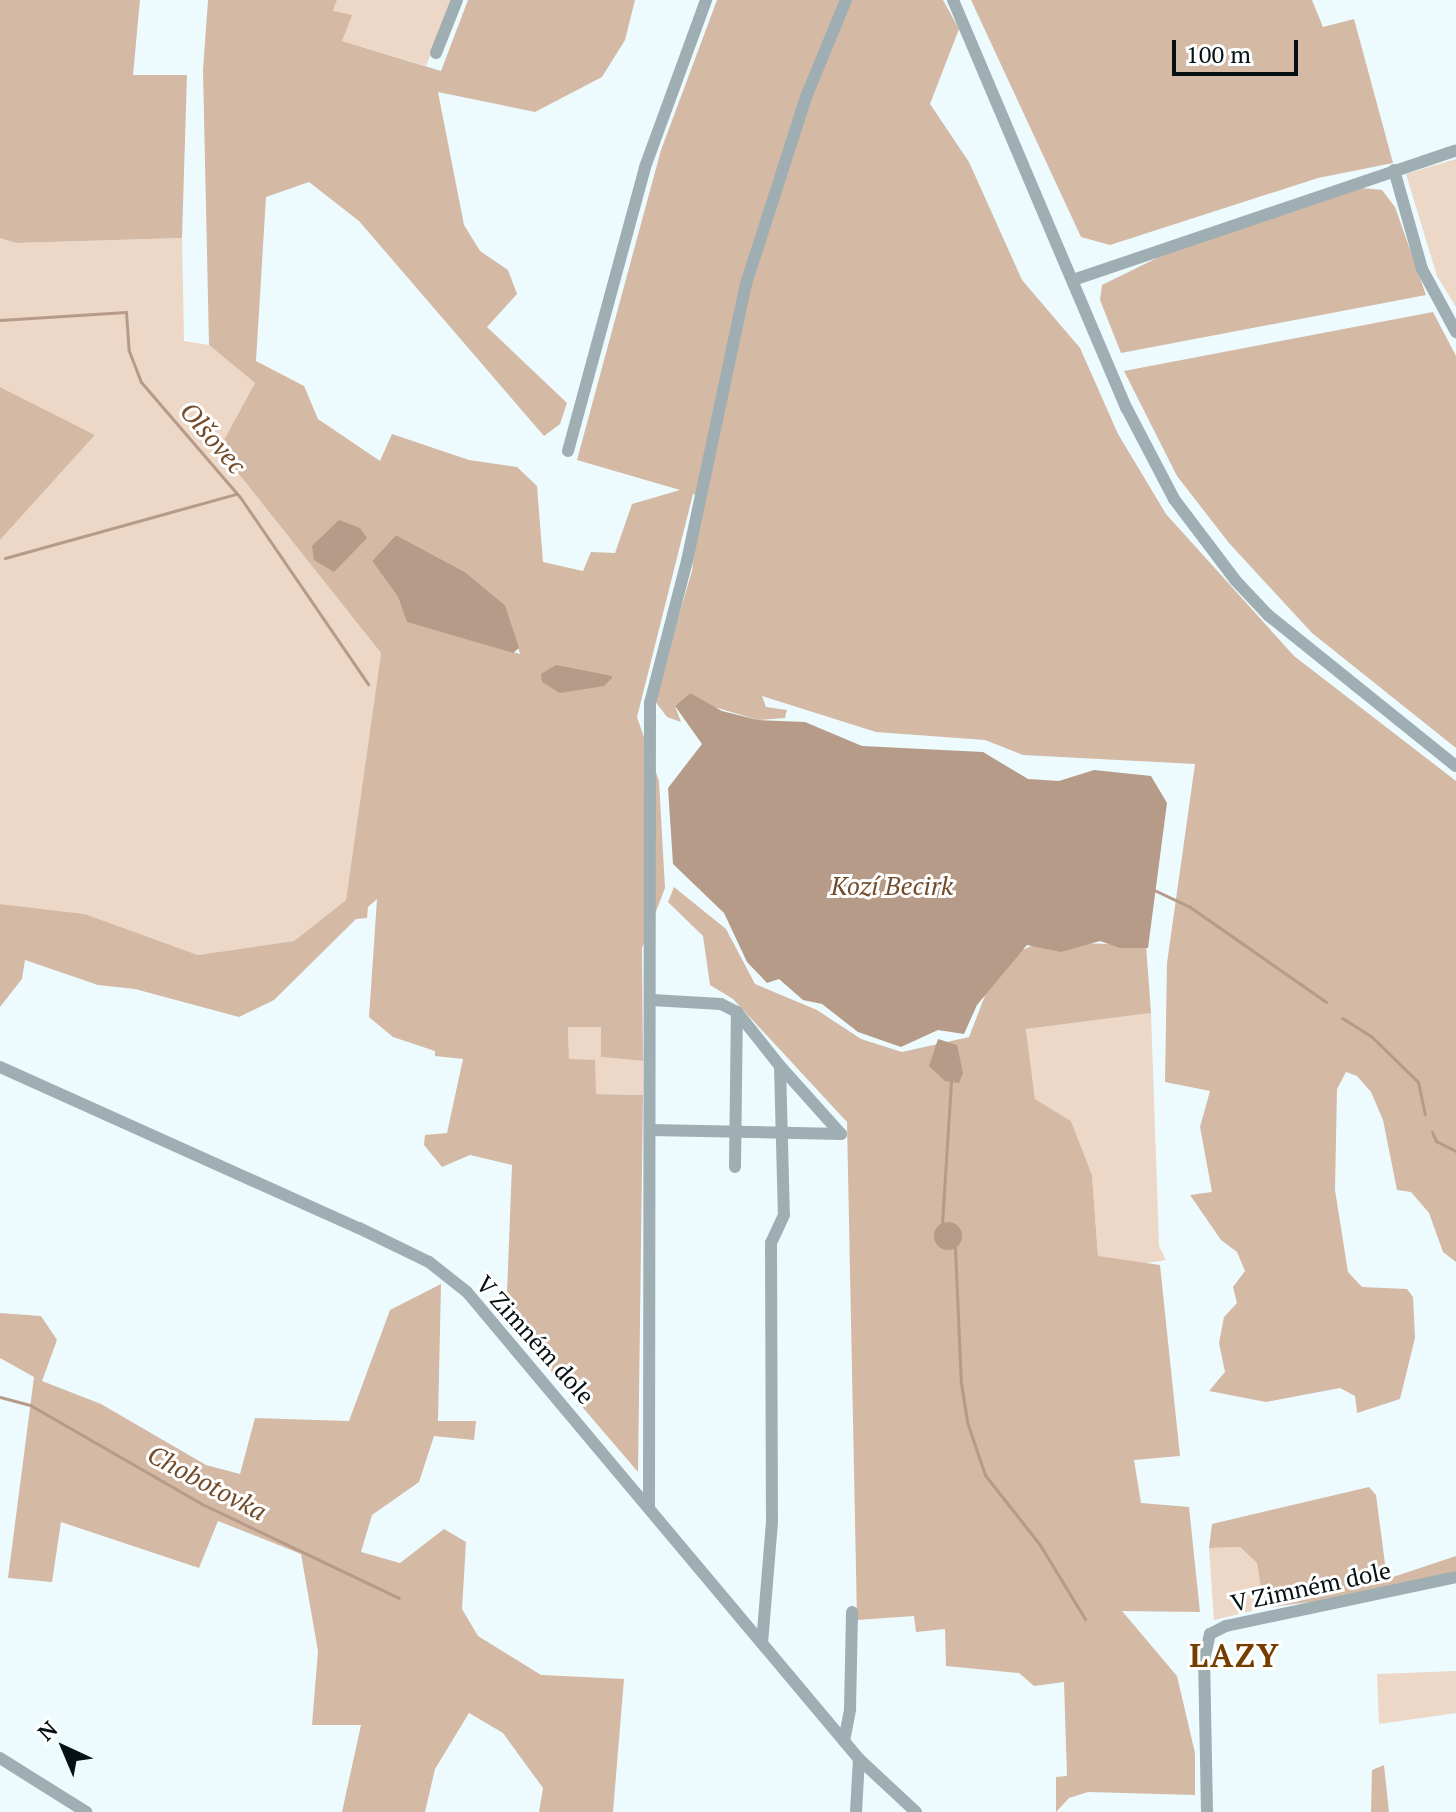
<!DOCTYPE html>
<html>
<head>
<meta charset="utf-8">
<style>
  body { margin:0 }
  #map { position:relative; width:1456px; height:1812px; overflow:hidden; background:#edfbfe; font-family:"PT Serif",serif }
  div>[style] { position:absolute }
  .green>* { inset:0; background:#edd7c6 }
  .forest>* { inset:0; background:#d4b9a5 }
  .water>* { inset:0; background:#b59b88 }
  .round { border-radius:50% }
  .stream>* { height:3px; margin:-1.5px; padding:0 1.5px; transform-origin:1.5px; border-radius:1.5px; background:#b59b88 }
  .minor>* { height:12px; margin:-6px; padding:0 6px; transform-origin:6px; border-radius:6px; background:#9eaeb2 }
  span { translate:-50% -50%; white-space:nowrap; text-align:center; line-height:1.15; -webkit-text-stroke:6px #fff; paint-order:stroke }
  .street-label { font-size:24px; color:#041012 }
  .water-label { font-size:26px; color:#734c2b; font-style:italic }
  .district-label { font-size:32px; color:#743e00; font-weight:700; letter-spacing:2px }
  .north { position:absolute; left:24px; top:1708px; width:80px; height:80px; -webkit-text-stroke:6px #fff; paint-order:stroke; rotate:316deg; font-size:22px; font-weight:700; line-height:32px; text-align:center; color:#041012 }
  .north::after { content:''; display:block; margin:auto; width:28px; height:36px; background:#041012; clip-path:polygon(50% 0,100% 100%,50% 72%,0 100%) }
  .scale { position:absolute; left:1172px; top:40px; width:126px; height:36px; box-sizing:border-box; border:4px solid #041012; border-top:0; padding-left:10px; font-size:24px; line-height:28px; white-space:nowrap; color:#041012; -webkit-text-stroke:6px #fff; paint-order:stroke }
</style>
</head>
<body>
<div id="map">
  <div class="green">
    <div style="clip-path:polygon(337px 0,452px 0,426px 66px,342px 41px,333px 11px)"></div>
    <div style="clip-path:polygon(1456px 159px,1456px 307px,1437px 276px,1406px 174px)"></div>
    <div style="clip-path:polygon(0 238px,16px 243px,182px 238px,184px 341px,209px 345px,255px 383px,219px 449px,381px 653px,346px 900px,294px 941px,198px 955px,85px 914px,0 904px,0 540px,95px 435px,0 387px)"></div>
    <div style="clip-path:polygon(1151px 1013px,1159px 1246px,1166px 1260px,1135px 1265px,1098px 1256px,1092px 1175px,1071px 1121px,1035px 1099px,1026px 1029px)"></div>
    <div style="clip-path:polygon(568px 1026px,601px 1027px,601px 1057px,643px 1061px,643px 1095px,596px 1094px,569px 1059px)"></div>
    <div style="clip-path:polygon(1240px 1547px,1257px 1563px,1264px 1608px,1214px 1620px,1209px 1548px)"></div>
    <div style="clip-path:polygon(1456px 1671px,1456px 1713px,1379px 1724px,1377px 1674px)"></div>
  </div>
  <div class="forest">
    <div style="clip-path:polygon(0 0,140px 0,133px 75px,187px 75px,182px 238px,16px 243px,0 238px)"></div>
    <div style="clip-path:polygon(evenodd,208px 0,337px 0,333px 11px,352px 15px,342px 41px,441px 71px,468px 0,635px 0,625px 40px,602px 77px,535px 112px,438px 92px,464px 225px,480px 251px,508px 270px,517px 294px,487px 327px,567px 403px,560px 424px,544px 436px,359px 221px,309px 182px,266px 197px,256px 361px,304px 386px,318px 419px,380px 461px,392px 434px,469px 460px,517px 467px,537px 486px,543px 562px,583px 571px,591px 552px,615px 553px,632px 504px,680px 490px,577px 460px,661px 150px,717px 0,943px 0,959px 29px,930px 104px,969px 162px,1022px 280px,1080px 348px,1118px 434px,1166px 514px,1294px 656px,1456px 781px,1456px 1262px,1443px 1252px,1429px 1213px,1411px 1192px,1397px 1190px,1383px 1120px,1371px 1092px,1357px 1076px,1346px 1072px,1337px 1089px,1335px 1190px,1348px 1272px,1362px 1287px,1407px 1289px,1413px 1297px,1415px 1338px,1400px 1399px,1357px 1413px,1355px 1396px,1340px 1388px,1266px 1402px,1209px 1391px,1225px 1372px,1219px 1343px,1224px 1317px,1237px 1303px,1233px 1287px,1245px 1271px,1237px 1252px,1221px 1240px,1190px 1195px,1212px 1192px,1200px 1127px,1210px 1091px,1165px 1082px,1167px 963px,1195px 764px,1023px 755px,985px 740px,876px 732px,762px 696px,766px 707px,787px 710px,785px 718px,758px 720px,701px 703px,690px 693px,675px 706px,681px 722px,667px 717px,654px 700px,692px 571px,702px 497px,693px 494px,637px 717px,659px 781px,665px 888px,642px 948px,643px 1061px,601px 1057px,601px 1027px,568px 1027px,569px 1059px,595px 1060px,596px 1094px,643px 1095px,638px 1472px,506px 1318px,512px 1165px,470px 1155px,442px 1167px,424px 1145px,425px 1135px,447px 1133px,463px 1059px,435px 1056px,435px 1051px,393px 1037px,369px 1017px,377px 899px,368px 907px,367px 918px,356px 919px,274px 1000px,239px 1017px,135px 989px,98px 985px,25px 960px,22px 979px,0 1007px,0 904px,85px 914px,198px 955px,294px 941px,346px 900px,381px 653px,219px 449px,255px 383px,209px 345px,203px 70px,208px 0,396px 535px,465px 572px,505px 605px,520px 654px,408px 622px,398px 597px,372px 561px,396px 535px)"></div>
    <div style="clip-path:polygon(971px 0,1312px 0,1323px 27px,1354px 19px,1393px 163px,1318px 178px,1110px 245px,1081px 237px)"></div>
    <div style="clip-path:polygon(1362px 188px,1382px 190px,1395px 207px,1426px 295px,1121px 353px,1100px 300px,1102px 285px,1165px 254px)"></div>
    <div style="clip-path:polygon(1433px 312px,1456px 356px,1456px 748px,1312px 633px,1229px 543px,1177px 476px,1124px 371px)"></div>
    <div style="clip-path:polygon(0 387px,95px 435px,0 540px)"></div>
    <div style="clip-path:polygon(674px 887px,726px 929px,755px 984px,817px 1010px,861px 1039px,902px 1052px,969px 1037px,991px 980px,1016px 953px,1040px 942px,1146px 945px,1151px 1013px,1026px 1029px,1035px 1099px,1071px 1121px,1092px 1175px,1098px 1256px,1160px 1265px,1180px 1456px,1134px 1460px,1141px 1503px,1189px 1507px,1200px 1612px,1122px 1611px,1177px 1676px,1195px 1753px,1195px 1795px,1088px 1792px,1069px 1798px,1056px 1812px,1056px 1777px,1067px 1776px,1064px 1682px,1034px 1686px,1019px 1673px,946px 1666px,945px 1629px,916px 1632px,914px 1616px,857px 1620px,847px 1122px,733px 999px,710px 985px,703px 936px,668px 902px)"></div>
    <div style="clip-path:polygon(441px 1284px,438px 1421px,476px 1421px,474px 1440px,434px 1436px,419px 1482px,372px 1515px,361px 1552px,400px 1563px,444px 1529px,466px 1542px,462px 1609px,478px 1636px,541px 1675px,624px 1679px,613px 1812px,539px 1812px,543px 1788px,503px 1733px,469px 1713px,435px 1769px,425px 1812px,342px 1812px,361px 1725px,312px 1725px,318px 1651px,301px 1554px,218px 1521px,199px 1568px,61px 1522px,52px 1582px,8px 1578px,34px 1377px,0 1358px,0 1313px,41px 1316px,57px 1340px,42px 1381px,101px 1404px,206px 1465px,240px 1474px,255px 1418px,349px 1421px,390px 1310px)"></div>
    <div style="clip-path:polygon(1369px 1487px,1376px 1495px,1387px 1579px,1456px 1556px,1456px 1573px,1370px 1594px,1264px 1608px,1257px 1563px,1240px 1547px,1209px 1548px,1212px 1524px)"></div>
    <div style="clip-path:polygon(1384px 1765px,1389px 1812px,1371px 1812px,1372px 1770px)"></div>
  </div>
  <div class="water">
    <div style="clip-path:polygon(339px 520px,360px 528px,367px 538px,334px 572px,314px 560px,312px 546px)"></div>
    <div style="clip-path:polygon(396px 535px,465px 572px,505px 605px,519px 648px,513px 653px,407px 622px,398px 597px,372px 561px)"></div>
    <div style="clip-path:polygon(556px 665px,612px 676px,612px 678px,604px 686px,560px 693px,542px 682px,541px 674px)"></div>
    <div style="clip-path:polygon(690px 693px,722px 711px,758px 720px,805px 722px,862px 746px,983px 752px,1028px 779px,1059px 781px,1094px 770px,1151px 776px,1167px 803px,1148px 948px,1120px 948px,1100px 941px,1061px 952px,1027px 945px,977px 1005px,964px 1034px,938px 1030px,901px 1047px,858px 1032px,822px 1004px,803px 1000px,779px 979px,767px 983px,747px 962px,724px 913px,673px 864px,668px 788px,702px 744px,675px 706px)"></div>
    <div style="clip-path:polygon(938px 1039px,957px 1045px,963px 1073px,959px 1083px,945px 1081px,929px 1066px)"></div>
    <div class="round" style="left:934px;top:1222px;width:28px;height:28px"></div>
  </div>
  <div class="stream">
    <div style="left:0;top:320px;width:126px;rotate:-3.6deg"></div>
    <div style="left:126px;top:312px;width:39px;rotate:86deg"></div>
    <div style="left:129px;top:351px;width:33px;rotate:69deg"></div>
    <div style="left:141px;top:382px;width:152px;rotate:49.3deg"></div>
    <div style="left:240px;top:497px;width:227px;rotate:55.6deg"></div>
    <div style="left:5px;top:558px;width:240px;rotate:-15.5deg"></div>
    <div style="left:1152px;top:889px;width:42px;rotate:25.3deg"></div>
    <div style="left:1190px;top:907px;width:166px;rotate:34.9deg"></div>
    <div style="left:1342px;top:1018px;width:34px;rotate:32deg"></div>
    <div style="left:1371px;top:1036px;width:66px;rotate:44.4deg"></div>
    <div style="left:1418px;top:1082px;width:33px;rotate:78deg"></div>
    <div style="left:1432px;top:1132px;width:10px;rotate:66deg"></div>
    <div style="left:1436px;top:1141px;width:22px;rotate:27deg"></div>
    <div style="left:942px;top:1224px;width:144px;rotate:-86.4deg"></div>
    <div style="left:955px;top:1248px;width:135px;rotate:87.5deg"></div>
    <div style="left:961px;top:1383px;width:39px;rotate:81deg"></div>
    <div style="left:967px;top:1422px;width:56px;rotate:71.2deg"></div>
    <div style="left:985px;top:1475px;width:89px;rotate:51.8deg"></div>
    <div style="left:1040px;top:1545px;width:87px;rotate:58.7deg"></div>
    <div style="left:0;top:1397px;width:31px;rotate:15deg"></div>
    <div style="left:30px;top:1405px;width:198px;rotate:29.9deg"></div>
    <div style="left:202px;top:1504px;width:218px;rotate:25.5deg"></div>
  </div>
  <div class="minor">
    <div style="left:953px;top:0;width:444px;rotate:67deg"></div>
    <div style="left:1127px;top:409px;width:102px;rotate:62.4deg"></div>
    <div style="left:1174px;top:499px;width:103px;rotate:52.9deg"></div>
    <div style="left:1236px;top:581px;width:47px;rotate:46.7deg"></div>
    <div style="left:1268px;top:615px;width:241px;rotate:38.8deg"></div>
    <div style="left:436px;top:53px;width:57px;rotate:-68.4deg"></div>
    <div style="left:1394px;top:170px;width:103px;rotate:74.2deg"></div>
    <div style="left:1422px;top:269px;width:72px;rotate:61.6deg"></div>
    <div style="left:1073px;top:280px;width:404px;rotate:-18.7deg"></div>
    <div style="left:568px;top:451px;width:294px;rotate:-74.8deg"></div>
    <div style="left:645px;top:167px;width:178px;rotate:-69.9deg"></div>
    <div style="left:652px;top:1000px;width:69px;rotate:3.3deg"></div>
    <div style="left:721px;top:1004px;width:18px;rotate:27deg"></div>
    <div style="left:737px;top:1012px;width:69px;rotate:51.5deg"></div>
    <div style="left:780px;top:1066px;width:149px;rotate:88.5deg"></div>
    <div style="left:784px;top:1215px;width:31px;rotate:115deg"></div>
    <div style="left:771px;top:1243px;width:279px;rotate:89.8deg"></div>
    <div style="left:772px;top:1522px;width:121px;rotate:94.7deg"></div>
    <div style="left:0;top:1067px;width:393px;rotate:24.2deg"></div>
    <div style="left:359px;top:1228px;width:78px;rotate:25.9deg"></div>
    <div style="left:429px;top:1262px;width:48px;rotate:38.3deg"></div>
    <div style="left:467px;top:1292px;width:610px;rotate:49.99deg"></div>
    <div style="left:859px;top:1759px;width:78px;rotate:42.9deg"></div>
    <div style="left:651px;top:1130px;width:190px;rotate:1.2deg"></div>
    <div style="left:841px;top:1134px;width:91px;rotate:-131.9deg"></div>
    <div style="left:735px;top:1167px;width:155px;rotate:-89.3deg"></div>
    <div style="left:649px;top:1506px;width:803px;rotate:-89.93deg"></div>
    <div style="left:650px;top:703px;width:147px;rotate:-75.4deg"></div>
    <div style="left:687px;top:561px;width:283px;rotate:-78deg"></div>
    <div style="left:746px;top:284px;width:196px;rotate:-72.2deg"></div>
    <div style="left:806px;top:97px;width:105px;rotate:-67.6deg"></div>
    <div style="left:844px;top:1741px;width:33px;rotate:-79deg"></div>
    <div style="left:850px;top:1709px;width:97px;rotate:-88.8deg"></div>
    <div style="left:0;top:1758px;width:102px;rotate:32.1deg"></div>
    <div style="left:856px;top:1812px;width:53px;rotate:-86.8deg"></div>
    <div style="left:1207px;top:1812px;width:152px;rotate:-91.1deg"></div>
    <div style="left:1204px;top:1660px;width:27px;rotate:-77deg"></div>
    <div style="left:1210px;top:1634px;width:18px;rotate:-27deg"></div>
    <div style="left:1226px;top:1626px;width:235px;rotate:-12deg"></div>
  </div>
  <div class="street-label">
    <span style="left:535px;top:1340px;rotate:48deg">V Zimném dole</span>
    <span style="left:1311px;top:1587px;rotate:-12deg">V Zimném dole</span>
  </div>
  <div class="water-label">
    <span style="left:213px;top:438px;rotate:49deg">Olšovec</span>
    <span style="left:892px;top:886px">Kozí Becirk</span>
    <span style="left:207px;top:1483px;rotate:28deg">Chobotovka</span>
  </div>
  <div class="district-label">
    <span style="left:1235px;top:1655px">LAZY</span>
  </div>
  <div class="north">N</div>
  <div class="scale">100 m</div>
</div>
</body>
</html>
